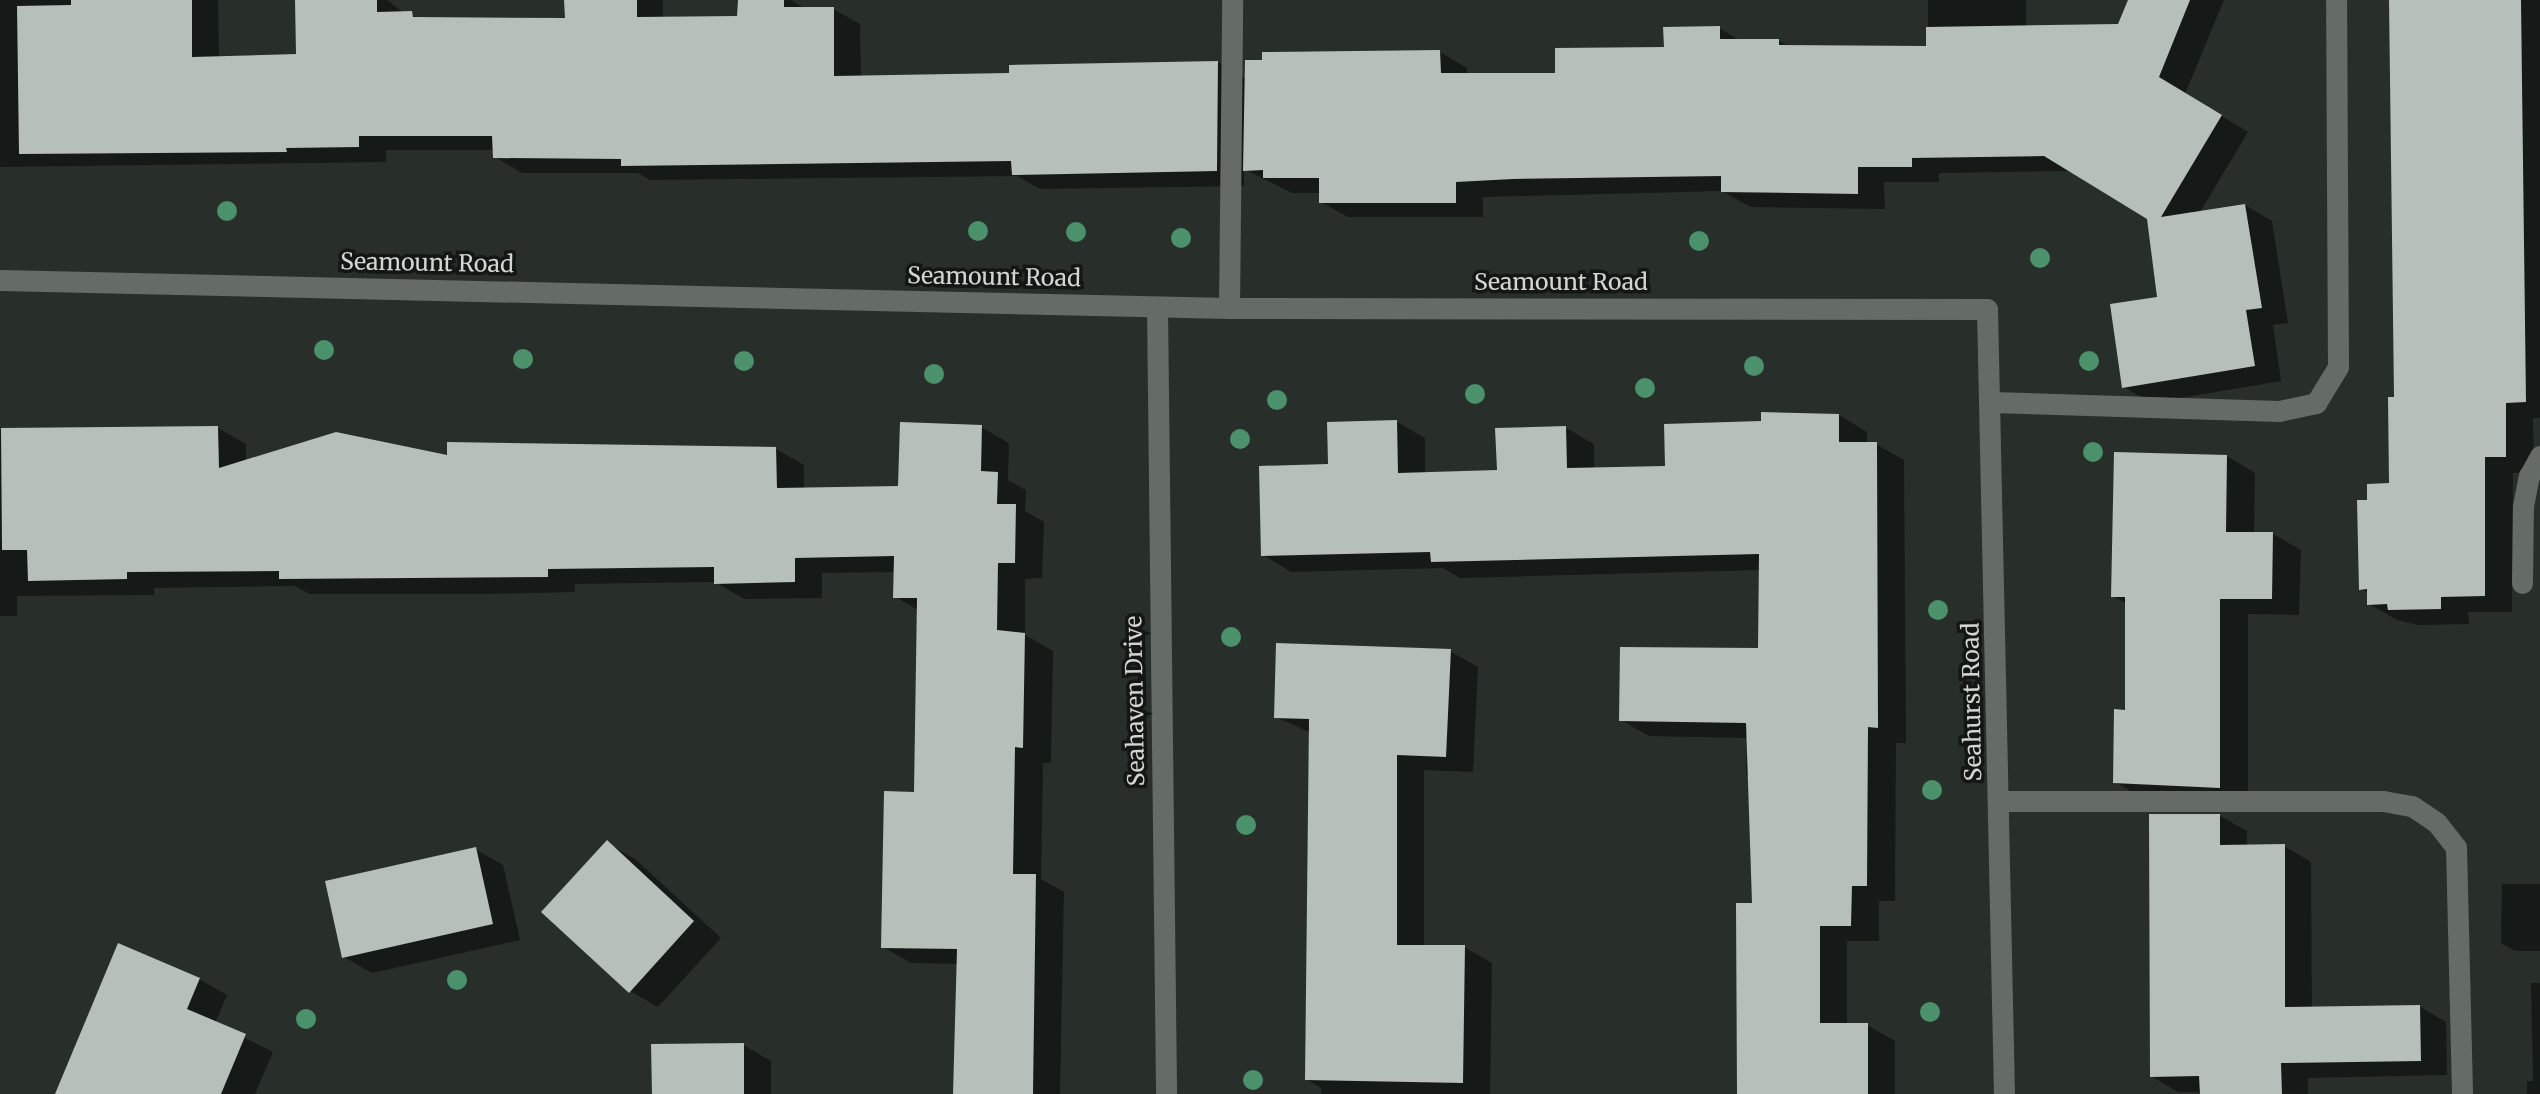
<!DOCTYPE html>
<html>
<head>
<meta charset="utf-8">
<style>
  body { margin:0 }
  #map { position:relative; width:2540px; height:1094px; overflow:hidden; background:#282f2b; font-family:Merriweather,serif }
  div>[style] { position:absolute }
  .shadow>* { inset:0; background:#0007 }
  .building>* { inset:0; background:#b7bfba }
  .minor>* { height:21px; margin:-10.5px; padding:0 10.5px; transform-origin:10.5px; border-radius:10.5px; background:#656c67 }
  .trees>* { width:20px; height:20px; margin:-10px; border-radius:50%; background:#4a916c }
  span { translate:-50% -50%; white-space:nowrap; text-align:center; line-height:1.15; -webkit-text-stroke:7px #131614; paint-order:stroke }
  .street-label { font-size:23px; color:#d2d6d3 }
</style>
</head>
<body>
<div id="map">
  <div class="shadow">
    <div style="clip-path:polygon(0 0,218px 0,219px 58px,298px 56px,296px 0,387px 0,404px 13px,423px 19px,566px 19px,566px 0,663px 0,663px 19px,739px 17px,740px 0,791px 0,806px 9px,833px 9px,860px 24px,861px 78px,1011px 75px,1218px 62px,1246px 79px,1440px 52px,1467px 68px,1467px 75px,1557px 75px,1665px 48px,1719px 28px,1741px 41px,1779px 41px,1791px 47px,1928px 48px,1928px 0,2026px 0,2026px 27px,2119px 26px,2130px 0,2224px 0,2185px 94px,2248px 132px,2200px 212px,2245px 205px,2272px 221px,2288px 323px,2273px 325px,2281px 381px,2151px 403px,2124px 387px,2159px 298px,2149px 218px,2071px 171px,1939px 173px,1939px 182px,1884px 182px,1885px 209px,1750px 207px,1722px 191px,1483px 197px,1483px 217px,1348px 217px,1321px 202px,1321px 193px,1292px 193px,1244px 169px,1244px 186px,1040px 189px,1017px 176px,650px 180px,638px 173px,522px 173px,495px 157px,494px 150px,386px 150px,386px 162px,0 167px)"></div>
    <div style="clip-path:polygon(2390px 0,2540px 0,2540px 418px,2533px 418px,2534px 472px,2513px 473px,2512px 612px,2468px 612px,2469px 624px,2417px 625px,2397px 620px,2369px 604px,2369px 593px,2361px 589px,2369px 501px,2391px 485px,2395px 399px)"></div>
    <div style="clip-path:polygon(1762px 414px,1839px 415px,1867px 432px,1867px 444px,1876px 444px,1904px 460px,1906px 743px,1896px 743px,1895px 901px,1879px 901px,1879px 941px,1847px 941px,1847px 1025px,1867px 1025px,1895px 1041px,1895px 1094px,1738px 1094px,1754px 905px,1753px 778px,1746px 775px,1747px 738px,1649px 736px,1621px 720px,1759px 650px,1760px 570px,1460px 578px,1443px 568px,1291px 572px,1263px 555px,1330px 466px,1397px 422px,1425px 438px,1425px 474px,1499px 472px,1566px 428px,1594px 444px,1594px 469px,1667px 468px,1762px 423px)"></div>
    <div style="clip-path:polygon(981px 427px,1009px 443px,1008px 480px,1026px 490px,1025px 511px,1044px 522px,1042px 578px,1025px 579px,1025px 635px,1053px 651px,1051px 763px,1043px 763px,1041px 879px,1064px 892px,1060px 1094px,955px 1094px,959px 964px,911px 963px,883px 947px,916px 793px,918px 610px,895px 597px,896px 572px,822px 573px,822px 598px,744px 599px,715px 582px,575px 584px,575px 592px,482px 594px,309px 594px,295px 586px,154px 588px,154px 595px,17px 596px,17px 616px,0 616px,0 430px,218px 428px,246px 444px,246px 461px,776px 449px,804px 465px,804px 489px,900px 487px)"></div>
    <div style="clip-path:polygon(2227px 456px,2255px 473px,2254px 534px,2273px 534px,2301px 550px,2299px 615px,2248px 614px,2248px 803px,2143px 798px,2115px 782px,2127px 711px,2127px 604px,2113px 596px)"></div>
    <div style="clip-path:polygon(1450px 651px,1478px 667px,1473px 772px,1424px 770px,1424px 947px,1464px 947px,1492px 963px,1490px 1094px,1321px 1094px,1321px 1088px,1306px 1079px,1311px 733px,1276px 717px)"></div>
    <div style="clip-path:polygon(2220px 816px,2247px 831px,2247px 847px,2284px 846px,2311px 862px,2312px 1008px,2419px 1006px,2446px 1022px,2447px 1075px,2308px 1078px,2308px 1094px,2178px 1092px,2151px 1076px)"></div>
    <div style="clip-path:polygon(607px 843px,635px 859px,721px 938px,658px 1007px,630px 991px)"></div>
    <div style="clip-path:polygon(475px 849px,503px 865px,520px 940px,372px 973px,344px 957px)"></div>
    <div style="clip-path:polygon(2502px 884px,2540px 884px,2540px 951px,2515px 951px,2501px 943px)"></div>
    <div style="clip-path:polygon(199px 979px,227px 995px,215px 1023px,273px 1052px,255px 1094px,199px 1094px,107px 1056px)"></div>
    <div style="clip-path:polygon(2531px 983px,2540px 983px,2540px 1094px,2527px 1094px,2527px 1081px,2533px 1081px)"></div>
    <div style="clip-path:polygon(743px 1045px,771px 1061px,771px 1094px,653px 1094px)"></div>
  </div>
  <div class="building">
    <div style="clip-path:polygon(71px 0,192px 0,192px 57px,296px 54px,295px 0,377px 0,377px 12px,412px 11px,413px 17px,565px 18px,564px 0,637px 0,637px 17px,737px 16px,738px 0,784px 0,784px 7px,834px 7px,834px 76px,1009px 73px,1009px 65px,1218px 61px,1217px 171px,1012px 175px,1011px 161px,621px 166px,621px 159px,493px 158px,492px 136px,359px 136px,359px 147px,286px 148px,287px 152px,19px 154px,17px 6px,71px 5px)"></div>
    <div style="clip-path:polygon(2128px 0,2190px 0,2159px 77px,2222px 115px,2161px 217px,2245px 204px,2262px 308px,2246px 310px,2255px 366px,2122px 388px,2110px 304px,2157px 297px,2147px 219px,2044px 156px,1912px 158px,1912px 167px,1858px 167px,1858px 194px,1721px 192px,1721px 176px,1513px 179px,1456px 182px,1456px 203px,1319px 203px,1319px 178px,1263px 178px,1263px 170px,1243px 171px,1245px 60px,1262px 60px,1262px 52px,1440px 50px,1441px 73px,1555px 73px,1555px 48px,1664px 47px,1663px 27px,1720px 26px,1720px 39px,1779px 39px,1779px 45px,1926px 46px,1926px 27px,2118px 24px)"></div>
    <div style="clip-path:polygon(2389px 0,2521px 0,2526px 402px,2506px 403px,2506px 457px,2485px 457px,2485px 596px,2441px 597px,2441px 609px,2388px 610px,2387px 604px,2367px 605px,2367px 589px,2359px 590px,2357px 500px,2367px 500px,2367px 484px,2389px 483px,2388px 397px,2394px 397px)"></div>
    <div style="clip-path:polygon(1761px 412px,1839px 414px,1839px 442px,1877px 442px,1878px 728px,1868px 727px,1867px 886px,1852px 886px,1851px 926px,1820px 926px,1820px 1023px,1868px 1023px,1868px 1094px,1737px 1094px,1736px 903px,1752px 903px,1746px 723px,1619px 721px,1620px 647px,1758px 648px,1759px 554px,1431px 562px,1430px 552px,1261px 556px,1259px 466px,1328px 464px,1327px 422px,1397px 420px,1398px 473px,1497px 470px,1495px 428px,1566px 426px,1567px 468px,1665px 466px,1664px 424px,1761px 421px)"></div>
    <div style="clip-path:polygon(900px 422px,982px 425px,981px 471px,998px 472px,997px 504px,1016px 504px,1015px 563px,998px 563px,997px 630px,1025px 633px,1023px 748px,1015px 747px,1013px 874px,1036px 874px,1033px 1094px,953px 1094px,957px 949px,881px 948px,884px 791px,914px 792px,917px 598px,893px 598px,894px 556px,795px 558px,795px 582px,714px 584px,714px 567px,548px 569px,548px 577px,279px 579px,279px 571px,127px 572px,127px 579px,28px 581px,27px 550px,2px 550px,1px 428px,218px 426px,219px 468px,336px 432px,447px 455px,447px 442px,776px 447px,777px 488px,898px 486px)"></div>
    <div style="clip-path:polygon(2114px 452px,2227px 455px,2226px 532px,2273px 532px,2272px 599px,2220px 599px,2220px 788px,2113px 783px,2114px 709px,2125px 710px,2125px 597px,2111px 597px)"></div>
    <div style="clip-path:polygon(1276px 643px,1451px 649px,1446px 757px,1397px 755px,1397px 945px,1465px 945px,1463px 1083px,1305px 1080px,1309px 719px,1274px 718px)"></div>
    <div style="clip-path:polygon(2149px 814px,2220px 814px,2220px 845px,2285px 844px,2285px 1007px,2420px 1005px,2421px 1061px,2281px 1063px,2282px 1094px,2200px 1094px,2199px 1076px,2150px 1077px)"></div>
    <div style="clip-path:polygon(607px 840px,694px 921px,629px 993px,541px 912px)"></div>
    <div style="clip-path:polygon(476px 847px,493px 924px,342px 958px,325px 881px)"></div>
    <div style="clip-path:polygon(118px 943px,200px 978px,187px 1009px,246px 1034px,221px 1094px,55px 1094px)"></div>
    <div style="clip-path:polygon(744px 1043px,744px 1094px,652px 1094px,651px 1044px)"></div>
  </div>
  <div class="minor">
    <div style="left:0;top:280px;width:1229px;rotate:1.31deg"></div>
    <div style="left:1229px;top:308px;width:758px;rotate:0.08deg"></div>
    <div style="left:1987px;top:309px;width:785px;rotate:88.76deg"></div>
    <div style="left:1157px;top:307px;width:787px;rotate:89.34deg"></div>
    <div style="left:1229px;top:308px;width:308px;rotate:-89.4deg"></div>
    <div style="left:1992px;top:402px;width:287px;rotate:1.8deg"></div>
    <div style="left:2279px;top:411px;width:38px;rotate:-12deg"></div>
    <div style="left:2316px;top:403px;width:42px;rotate:-58.6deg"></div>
    <div style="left:2338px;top:367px;width:367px;rotate:-90.3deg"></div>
    <div style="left:2522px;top:583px;width:77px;rotate:-89.3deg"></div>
    <div style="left:2523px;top:506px;width:31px;rotate:-79deg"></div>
    <div style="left:2529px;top:476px;width:23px;rotate:-61deg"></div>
    <div style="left:2000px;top:801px;width:383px"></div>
    <div style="left:2383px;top:801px;width:29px;rotate:10deg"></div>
    <div style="left:2412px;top:806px;width:30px;rotate:34deg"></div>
    <div style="left:2437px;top:823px;width:31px;rotate:52deg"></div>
    <div style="left:2456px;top:847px;width:247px;rotate:88.6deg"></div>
  </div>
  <div class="trees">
    <div style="left:227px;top:211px"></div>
    <div style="left:978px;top:231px"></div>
    <div style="left:1076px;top:232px"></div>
    <div style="left:1181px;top:238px"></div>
    <div style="left:1699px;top:241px"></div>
    <div style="left:2040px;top:258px"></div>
    <div style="left:324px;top:350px"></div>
    <div style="left:523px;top:359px"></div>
    <div style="left:744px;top:361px"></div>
    <div style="left:2089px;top:361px"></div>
    <div style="left:1754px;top:366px"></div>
    <div style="left:934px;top:374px"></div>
    <div style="left:1645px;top:388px"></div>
    <div style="left:1475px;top:394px"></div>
    <div style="left:1277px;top:400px"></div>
    <div style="left:1240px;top:439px"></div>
    <div style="left:2093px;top:452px"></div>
    <div style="left:1938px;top:610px"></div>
    <div style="left:1231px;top:637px"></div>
    <div style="left:1932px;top:790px"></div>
    <div style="left:1246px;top:825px"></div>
    <div style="left:457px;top:980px"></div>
    <div style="left:1930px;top:1012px"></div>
    <div style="left:306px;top:1019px"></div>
    <div style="left:1253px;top:1080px"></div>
  </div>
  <div class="street-label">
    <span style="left:427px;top:263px;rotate:1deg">Seamount Road</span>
    <span style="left:994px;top:277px;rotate:1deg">Seamount Road</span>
    <span style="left:1561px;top:282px">Seamount Road</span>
    <span style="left:1135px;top:701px;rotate:-91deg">Seahaven Drive</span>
    <span style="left:1972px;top:702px;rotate:-91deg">Seahurst Road</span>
  </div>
</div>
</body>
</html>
